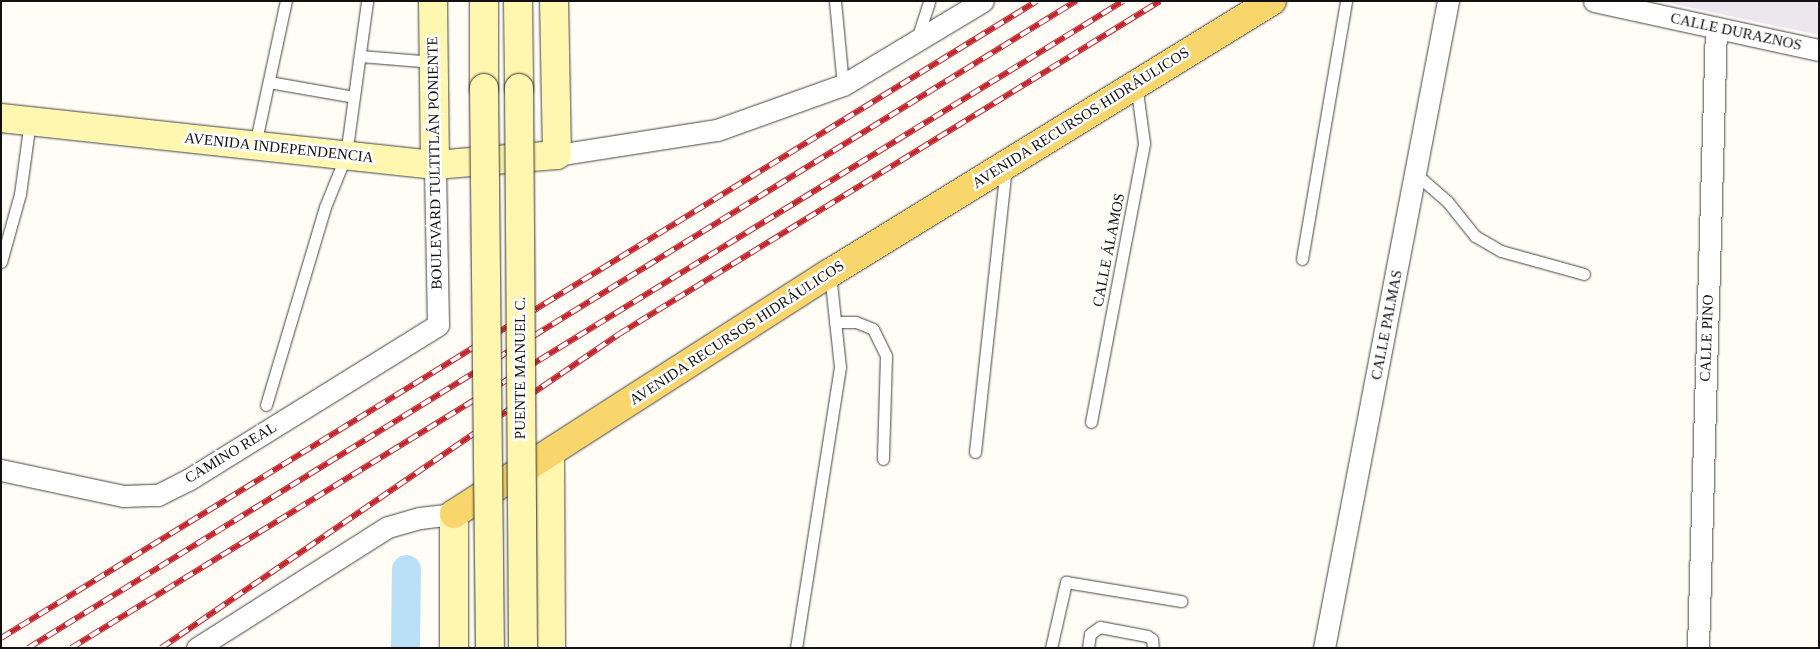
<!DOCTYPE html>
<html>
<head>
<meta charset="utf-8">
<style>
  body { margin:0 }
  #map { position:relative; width:1820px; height:649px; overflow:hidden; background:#fffdf5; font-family:"Times New Roman",serif }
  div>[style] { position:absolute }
  .industrial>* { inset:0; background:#eee6ef }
  .canal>* { height:29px; margin:-14.5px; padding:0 14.5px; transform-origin:14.5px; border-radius:14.5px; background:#b9e0f7 }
  .roads { filter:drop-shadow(0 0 1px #444) drop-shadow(0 0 1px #444) }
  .lane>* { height:11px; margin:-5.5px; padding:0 5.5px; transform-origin:5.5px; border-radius:5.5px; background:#fff }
  .street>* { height:21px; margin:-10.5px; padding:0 10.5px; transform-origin:10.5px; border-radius:10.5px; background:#fff }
  .secondary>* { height:28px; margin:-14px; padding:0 14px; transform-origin:14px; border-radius:14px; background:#fff6b0 }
  .primary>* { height:28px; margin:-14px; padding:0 14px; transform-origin:14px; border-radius:14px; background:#f9d66b }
  .rail>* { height:5.5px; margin-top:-2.75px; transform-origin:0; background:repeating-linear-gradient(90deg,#fff 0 11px,#c4262e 0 22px); box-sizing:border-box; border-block:1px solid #c4262e }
  .bridges { filter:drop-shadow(0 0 1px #333) drop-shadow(0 0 1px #333) }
  .secondary-bridge>* { height:28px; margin:-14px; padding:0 14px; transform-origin:14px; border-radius:14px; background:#fff6b0 }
  span { translate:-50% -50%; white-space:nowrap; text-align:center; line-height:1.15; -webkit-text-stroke:5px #fff; paint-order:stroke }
  .street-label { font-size:15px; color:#111 }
  .frame { position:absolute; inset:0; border:2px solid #111; pointer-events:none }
</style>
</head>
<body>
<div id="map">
  <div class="industrial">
    <div style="clip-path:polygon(1659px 1px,1819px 1px,1819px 35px)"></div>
  </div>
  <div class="canal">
    <div style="left:405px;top:648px;width:79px;rotate:-89.3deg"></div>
  </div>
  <div class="roads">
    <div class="lane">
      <div style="left:835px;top:1px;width:84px;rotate:84.6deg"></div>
      <div style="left:917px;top:39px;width:40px;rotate:-72deg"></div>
      <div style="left:360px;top:56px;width:74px;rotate:4.6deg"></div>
      <div style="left:269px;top:82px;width:86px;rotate:10deg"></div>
      <div style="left:255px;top:145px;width:147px;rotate:-77.9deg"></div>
      <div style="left:1417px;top:175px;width:40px;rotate:41deg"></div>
      <div style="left:1447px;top:201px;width:45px;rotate:51.3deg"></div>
      <div style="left:1475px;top:236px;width:30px;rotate:30deg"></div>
      <div style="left:1501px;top:251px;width:86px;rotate:15.5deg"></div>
      <div style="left:1302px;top:259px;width:262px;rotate:-80.3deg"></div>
      <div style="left:1px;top:262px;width:71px;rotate:-74.4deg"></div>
      <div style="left:20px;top:194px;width:74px;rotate:-82.2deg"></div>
      <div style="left:835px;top:322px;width:21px"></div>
      <div style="left:856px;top:322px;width:18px;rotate:22deg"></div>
      <div style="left:873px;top:329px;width:30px;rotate:64deg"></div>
      <div style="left:886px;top:356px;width:103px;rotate:91.7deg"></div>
      <div style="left:266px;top:405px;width:207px;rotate:-73.4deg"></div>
      <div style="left:325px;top:207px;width:56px;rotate:-68deg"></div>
      <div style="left:346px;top:155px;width:155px;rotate:-82.2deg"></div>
      <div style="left:1091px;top:422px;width:284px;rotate:-79.2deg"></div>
      <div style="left:1144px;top:143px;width:60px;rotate:-97.7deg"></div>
      <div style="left:975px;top:452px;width:286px;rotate:-83.8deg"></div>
      <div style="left:796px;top:648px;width:284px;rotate:-81.1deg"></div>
      <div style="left:840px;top:367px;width:94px;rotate:-96.1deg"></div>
      <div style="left:1051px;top:648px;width:68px;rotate:-77.2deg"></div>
      <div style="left:1066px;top:582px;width:117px;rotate:9.4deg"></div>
      <div style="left:1088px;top:648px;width:14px;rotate:-82deg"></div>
      <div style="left:1090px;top:634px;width:12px;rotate:-35deg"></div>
      <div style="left:1100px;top:627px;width:48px;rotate:10.8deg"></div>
      <div style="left:1147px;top:636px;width:6px;rotate:31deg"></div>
      <div style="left:1152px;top:639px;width:9px;rotate:84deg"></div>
    </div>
    <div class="street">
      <div style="left:1594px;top:1px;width:230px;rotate:12.3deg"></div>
      <div style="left:557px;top:155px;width:162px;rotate:-8.9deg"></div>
      <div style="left:717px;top:130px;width:134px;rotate:-19.7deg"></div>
      <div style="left:843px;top:85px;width:163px;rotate:-31deg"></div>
      <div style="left:1px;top:470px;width:125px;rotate:12deg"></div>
      <div style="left:123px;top:496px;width:35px;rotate:-2deg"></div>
      <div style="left:158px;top:495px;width:34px;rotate:-27deg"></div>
      <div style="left:188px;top:480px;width:294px;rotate:-31.8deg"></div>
      <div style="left:438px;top:325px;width:160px;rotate:-91.1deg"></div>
      <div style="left:197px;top:648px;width:226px;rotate:-32.4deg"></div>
      <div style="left:388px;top:527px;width:33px;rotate:-16deg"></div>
      <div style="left:420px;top:518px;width:34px;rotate:-7deg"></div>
      <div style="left:1324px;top:648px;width:659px;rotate:-79.15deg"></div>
      <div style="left:1698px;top:648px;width:620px;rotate:-88.34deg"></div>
    </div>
    <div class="secondary">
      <div style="left:433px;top:1px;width:164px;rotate:89.3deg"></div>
      <div style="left:484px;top:1px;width:87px;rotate:90deg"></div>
      <div style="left:518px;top:1px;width:87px;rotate:89.3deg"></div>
      <div style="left:1px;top:118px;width:437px;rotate:6.2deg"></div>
      <div style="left:435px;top:165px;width:122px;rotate:-4.7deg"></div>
      <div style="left:557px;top:155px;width:154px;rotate:-91.1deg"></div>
      <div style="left:550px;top:454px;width:194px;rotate:89.7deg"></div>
      <div style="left:454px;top:648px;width:134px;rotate:-90deg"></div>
    </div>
    <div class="primary">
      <div style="left:454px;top:514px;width:447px;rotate:-32.7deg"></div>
      <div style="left:830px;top:273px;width:519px;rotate:-31.61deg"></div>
    </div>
  </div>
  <div class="rail">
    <div style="left:1px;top:638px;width:1216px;rotate:-31.59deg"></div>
    <div style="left:28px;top:648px;width:1232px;rotate:-31.69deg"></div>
    <div style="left:71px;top:648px;width:1235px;rotate:-31.59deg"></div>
    <div style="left:161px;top:648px;width:555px;rotate:-34.43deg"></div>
    <div style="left:619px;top:334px;width:635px;rotate:-31.61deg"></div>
  </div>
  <div class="bridges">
    <div class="secondary-bridge">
      <div style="left:484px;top:88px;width:560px;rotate:89.39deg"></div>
      <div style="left:519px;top:88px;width:560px;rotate:89.59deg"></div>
    </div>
  </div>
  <div class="street-label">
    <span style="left:1736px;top:32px;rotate:12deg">CALLE DURAZNOS</span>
    <span style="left:1081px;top:118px;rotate:-32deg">AVENIDA RECURSOS HIDRÁULICOS</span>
    <span style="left:279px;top:148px;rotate:6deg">AVENIDA INDEPENDENCIA</span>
    <span style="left:435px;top:163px;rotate:-91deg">BOULEVARD TULTITLÁN PONIENTE</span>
    <span style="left:1109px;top:250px;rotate:-79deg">CALLE ÁLAMOS</span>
    <span style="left:1387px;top:325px;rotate:-79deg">CALLE PALMAS</span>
    <span style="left:737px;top:333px;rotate:-33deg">AVENIDA RECURSOS HIDRÁULICOS</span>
    <span style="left:1707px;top:338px;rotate:-88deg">CALLE PINO</span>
    <span style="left:521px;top:368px;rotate:-90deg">PUENTE MANUEL C.</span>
    <span style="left:231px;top:453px;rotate:-31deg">CAMINO REAL</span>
  </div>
  <div class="frame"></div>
</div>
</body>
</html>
